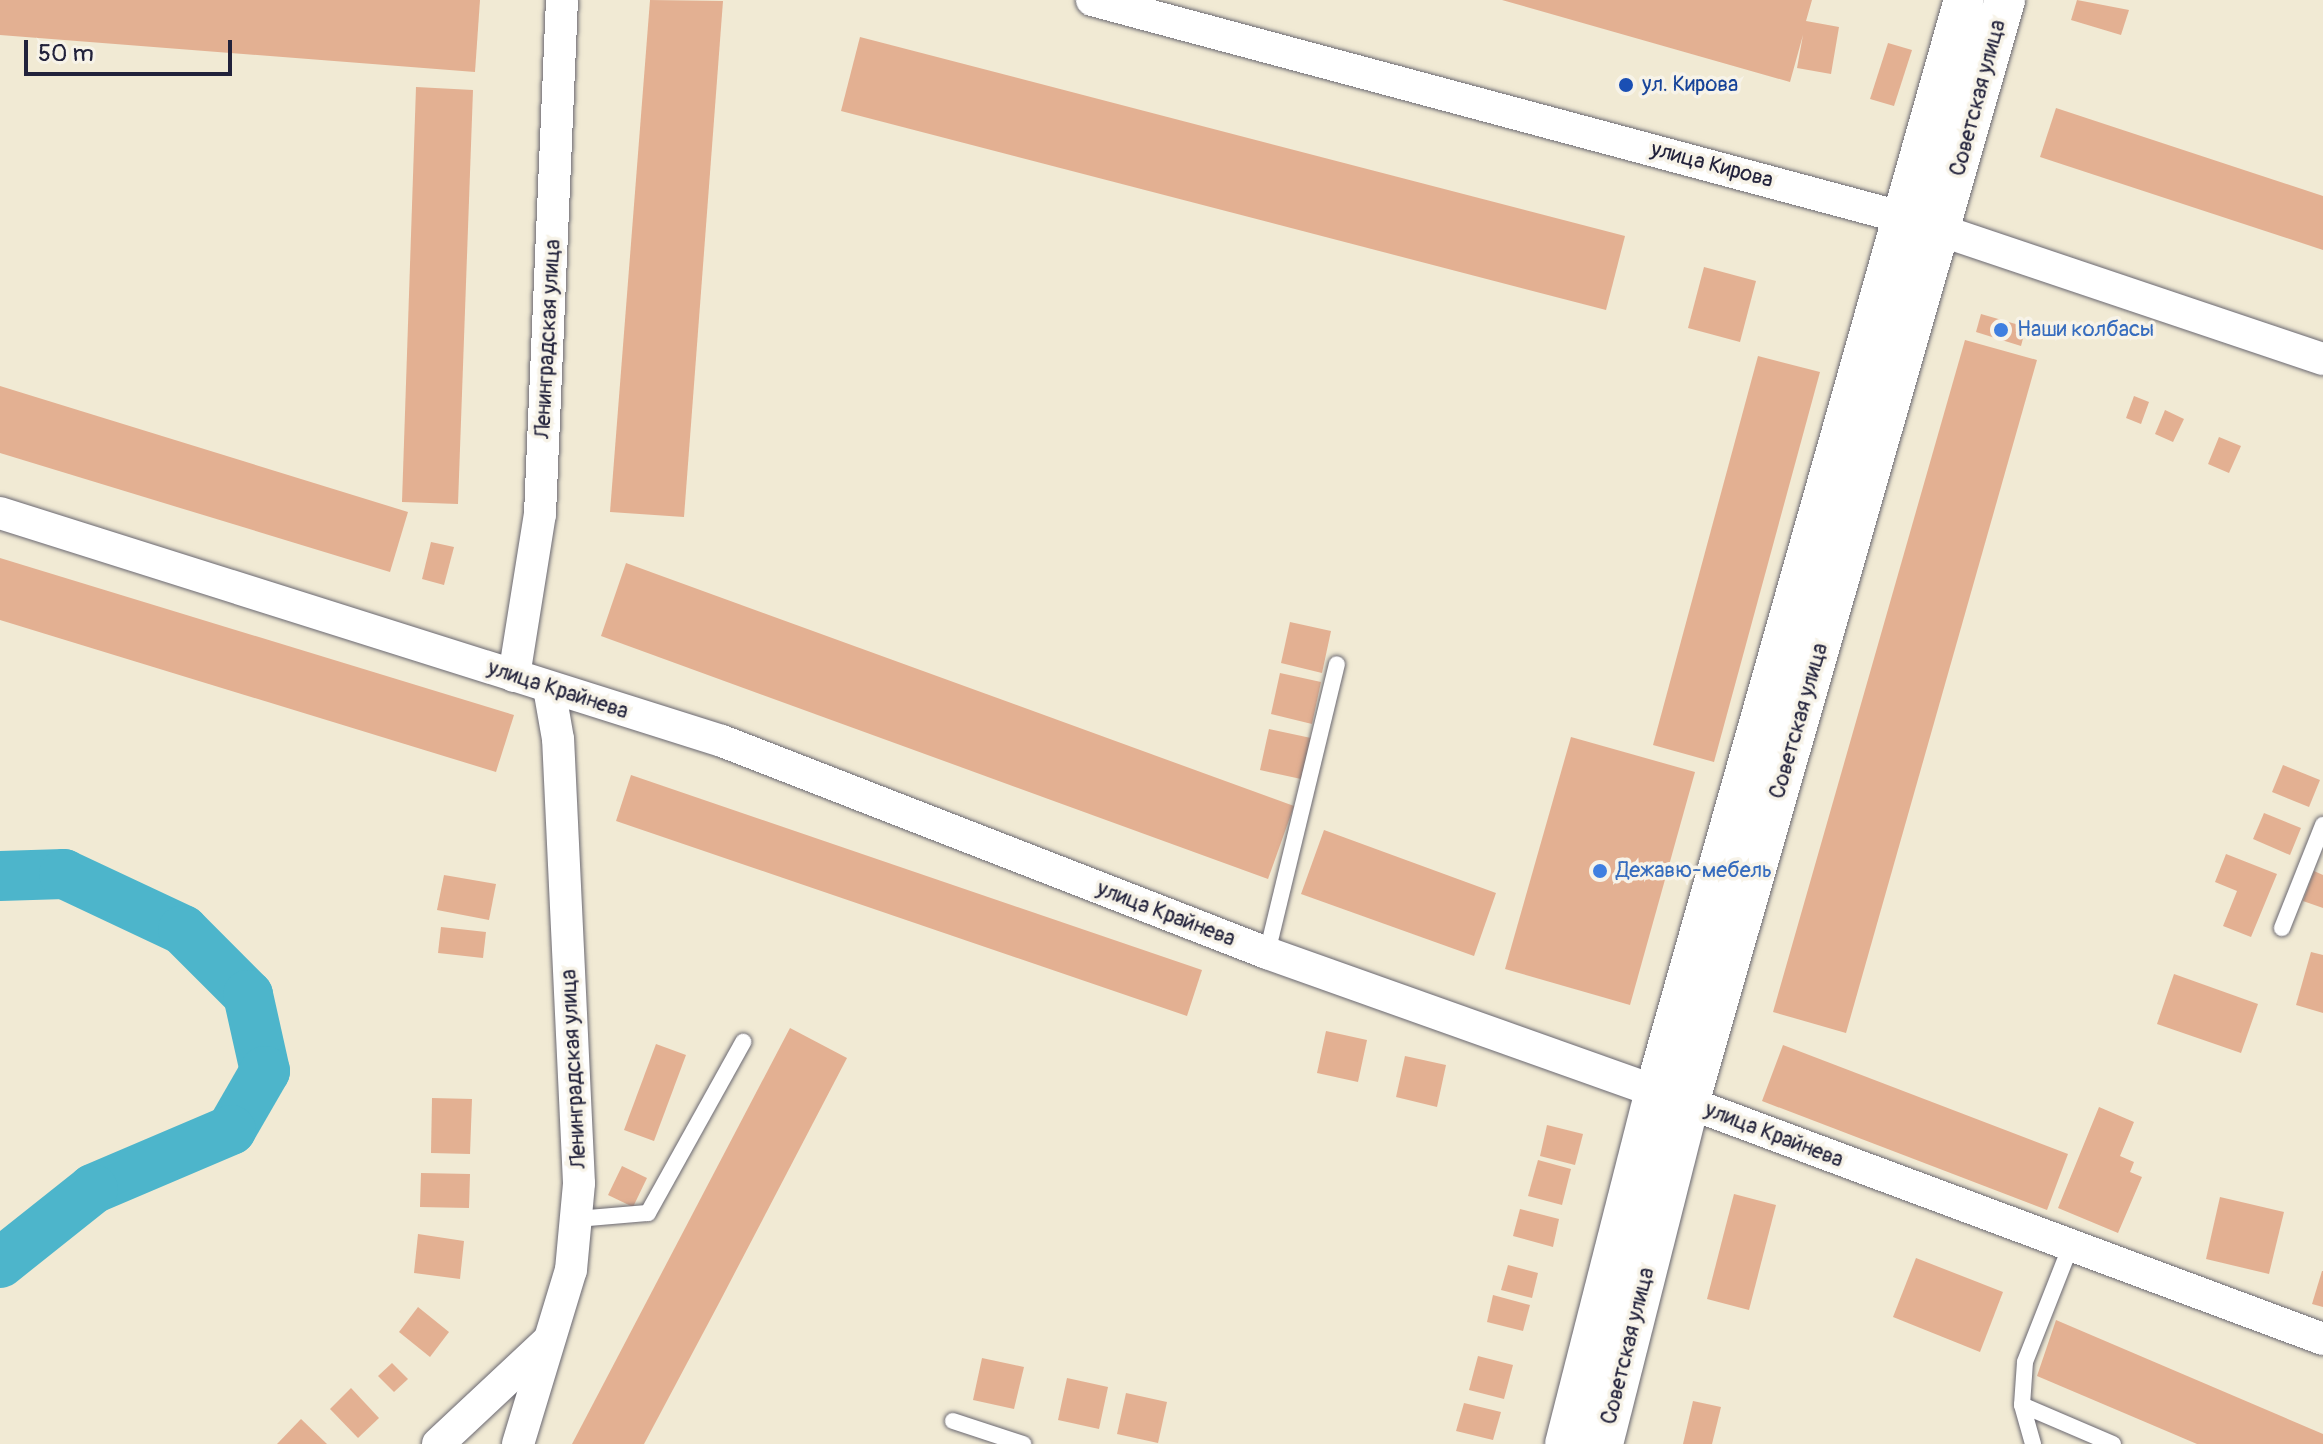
<!DOCTYPE html>
<html>
<head>
<meta charset="utf-8">
<style>
  body { margin:0 }
  #map { position:relative; width:2323px; height:1444px; overflow:hidden; background:#f1ead4; font-family:Pangolin,sans-serif }
  div>[style] { position:absolute }
  .river>* { height:50px; margin:-25px; padding:0 25px; transform-origin:25px; border-radius:25px; background:#4db5cb }
  .building>* { inset:0; background:#e3b092 }
  .roads { filter:drop-shadow(0 0 2px #6a6871) drop-shadow(0 0 2px #6a6871) }
  .service>* { height:16px; margin:-8px; padding:0 8px; transform-origin:8px; border-radius:8px; background:#fff }
  .minor>* { height:32px; margin:-16px; padding:0 16px; transform-origin:16px; border-radius:16px; background:#fff }
  .tertiary>* { height:40px; margin:-20px; padding:0 20px; transform-origin:20px; border-radius:20px; background:#fff }
  .dots>* { width:22px; height:22px; translate:-50% -50%; box-sizing:border-box; border:4px solid #f7f3e8; border-radius:50% }
  span { translate:-50% -50%; white-space:nowrap; text-align:center; line-height:1.15; -webkit-text-stroke:7px #f7f3e8; paint-order:stroke }
  .transit-label { font-size:22px; color:#164399 }
  .left { translate:0 -50%; text-align:left }
  .street-label { font-size:22px; color:#22223b }
  .shop-label { font-size:22px; color:#366cbe }
  .scale { position:absolute; left:24px; top:40px; width:208px; height:36px; box-sizing:border-box; border:4px solid #22223b; border-top:0; padding-left:10px; font-size:24px; line-height:28px; white-space:nowrap; color:#22223b; -webkit-text-stroke:6px #f7f3e8; paint-order:stroke }
</style>
</head>
<body>
<div id="map">
  <div class="river">
    <div style="left:0;top:876px;width:64px;rotate:-1.8deg"></div>
    <div style="left:64px;top:874px;width:132px;rotate:25.2deg"></div>
    <div style="left:183px;top:930px;width:92px;rotate:45deg"></div>
    <div style="left:248px;top:995px;width:78px;rotate:77.4deg"></div>
    <div style="left:265px;top:1071px;width:68px;rotate:120deg"></div>
    <div style="left:231px;top:1130px;width:150px;rotate:156.9deg"></div>
    <div style="left:93px;top:1189px;width:119px;rotate:141.5deg"></div>
  </div>
  <div class="building">
    <div style="clip-path:polygon(0 0,480px 0,475px 72px,0 35px)"></div>
    <div style="clip-path:polygon(650px 0,723px 1px,684px 517px,610px 512px)"></div>
    <div style="clip-path:polygon(1502px 0,1812px 0,1806px 21px,1839px 27px,1831px 74px,1797px 68px,1803px 35px,1790px 82px)"></div>
    <div style="clip-path:polygon(2077px 0,2129px 10px,2121px 35px,2071px 20px)"></div>
    <div style="clip-path:polygon(860px 37px,1625px 236px,1606px 310px,841px 111px)"></div>
    <div style="clip-path:polygon(1888px 43px,1912px 50px,1894px 106px,1870px 99px)"></div>
    <div style="clip-path:polygon(416px 87px,473px 90px,458px 504px,402px 502px)"></div>
    <div style="clip-path:polygon(2056px 108px,2323px 196px,2323px 250px,2040px 157px)"></div>
    <div style="clip-path:polygon(1704px 267px,1756px 281px,1740px 342px,1688px 328px)"></div>
    <div style="clip-path:polygon(1981px 314px,2026px 327px,2021px 346px,1976px 332px)"></div>
    <div style="clip-path:polygon(1965px 340px,2037px 360px,1846px 1033px,1773px 1012px)"></div>
    <div style="clip-path:polygon(1758px 356px,1820px 372px,1714px 762px,1653px 745px)"></div>
    <div style="clip-path:polygon(0 386px,408px 512px,390px 572px,0 453px)"></div>
    <div style="clip-path:polygon(2134px 396px,2149px 402px,2141px 424px,2126px 418px)"></div>
    <div style="clip-path:polygon(2165px 410px,2184px 419px,2173px 442px,2155px 434px)"></div>
    <div style="clip-path:polygon(2219px 437px,2241px 446px,2229px 473px,2208px 464px)"></div>
    <div style="clip-path:polygon(431px 542px,454px 547px,444px 585px,422px 579px)"></div>
    <div style="clip-path:polygon(0 558px,514px 715px,496px 772px,0 620px)"></div>
    <div style="clip-path:polygon(626px 563px,1294px 806px,1268px 879px,601px 636px)"></div>
    <div style="clip-path:polygon(1290px 622px,1331px 631px,1322px 673px,1281px 663px)"></div>
    <div style="clip-path:polygon(1280px 673px,1321px 682px,1312px 724px,1271px 714px)"></div>
    <div style="clip-path:polygon(1269px 729px,1311px 738px,1301px 779px,1260px 770px)"></div>
    <div style="clip-path:polygon(1571px 737px,1695px 772px,1630px 1005px,1505px 969px)"></div>
    <div style="clip-path:polygon(2283px 765px,2320px 780px,2309px 807px,2272px 792px)"></div>
    <div style="clip-path:polygon(631px 775px,1202px 970px,1187px 1016px,616px 821px)"></div>
    <div style="clip-path:polygon(2264px 813px,2301px 828px,2290px 855px,2253px 839px)"></div>
    <div style="clip-path:polygon(1324px 830px,1496px 893px,1474px 956px,1301px 894px)"></div>
    <div style="clip-path:polygon(2226px 854px,2277px 874px,2251px 937px,2223px 926px,2237px 891px,2215px 882px)"></div>
    <div style="clip-path:polygon(2314px 871px,2323px 875px,2323px 908px,2303px 901px)"></div>
    <div style="clip-path:polygon(444px 875px,496px 884px,489px 920px,437px 910px)"></div>
    <div style="clip-path:polygon(441px 927px,486px 932px,483px 958px,438px 953px)"></div>
    <div style="clip-path:polygon(2311px 952px,2323px 955px,2323px 1013px,2296px 1005px)"></div>
    <div style="clip-path:polygon(2174px 974px,2258px 1004px,2241px 1053px,2157px 1024px)"></div>
    <div style="clip-path:polygon(790px 1028px,847px 1058px,718px 1305px,644px 1444px,572px 1444px)"></div>
    <div style="clip-path:polygon(1326px 1031px,1367px 1040px,1358px 1082px,1317px 1073px)"></div>
    <div style="clip-path:polygon(656px 1044px,686px 1055px,654px 1141px,624px 1130px)"></div>
    <div style="clip-path:polygon(1783px 1045px,2068px 1154px,2047px 1210px,1762px 1101px)"></div>
    <div style="clip-path:polygon(1405px 1056px,1446px 1065px,1437px 1107px,1396px 1097px)"></div>
    <div style="clip-path:polygon(432px 1098px,472px 1099px,470px 1154px,431px 1153px)"></div>
    <div style="clip-path:polygon(2099px 1107px,2134px 1122px,2120px 1156px,2134px 1162px,2130px 1172px,2142px 1177px,2118px 1233px,2058px 1208px)"></div>
    <div style="clip-path:polygon(1547px 1125px,1583px 1134px,1575px 1165px,1540px 1156px)"></div>
    <div style="clip-path:polygon(1538px 1160px,1571px 1169px,1562px 1205px,1528px 1196px)"></div>
    <div style="clip-path:polygon(622px 1166px,647px 1178px,633px 1207px,608px 1195px)"></div>
    <div style="clip-path:polygon(421px 1173px,470px 1174px,469px 1208px,420px 1207px)"></div>
    <div style="clip-path:polygon(1734px 1194px,1776px 1205px,1749px 1310px,1707px 1299px)"></div>
    <div style="clip-path:polygon(2220px 1197px,2284px 1212px,2269px 1274px,2206px 1259px)"></div>
    <div style="clip-path:polygon(1520px 1209px,1559px 1219px,1553px 1247px,1513px 1236px)"></div>
    <div style="clip-path:polygon(418px 1234px,464px 1241px,460px 1279px,414px 1273px)"></div>
    <div style="clip-path:polygon(1916px 1258px,2003px 1292px,1980px 1352px,1893px 1317px)"></div>
    <div style="clip-path:polygon(1508px 1265px,1538px 1273px,1532px 1298px,1501px 1290px)"></div>
    <div style="clip-path:polygon(2322px 1271px,2323px 1271px,2323px 1307px,2312px 1304px)"></div>
    <div style="clip-path:polygon(1493px 1295px,1530px 1305px,1523px 1331px,1487px 1322px)"></div>
    <div style="clip-path:polygon(418px 1307px,449px 1332px,430px 1357px,399px 1332px)"></div>
    <div style="clip-path:polygon(2056px 1320px,2323px 1434px,2323px 1444px,2197px 1444px,2037px 1376px)"></div>
    <div style="clip-path:polygon(1478px 1356px,1513px 1365px,1504px 1399px,1469px 1390px)"></div>
    <div style="clip-path:polygon(982px 1358px,1024px 1367px,1014px 1409px,973px 1400px)"></div>
    <div style="clip-path:polygon(392px 1363px,408px 1379px,394px 1392px,378px 1376px)"></div>
    <div style="clip-path:polygon(1067px 1378px,1108px 1387px,1099px 1429px,1058px 1420px)"></div>
    <div style="clip-path:polygon(351px 1388px,379px 1418px,358px 1438px,330px 1409px)"></div>
    <div style="clip-path:polygon(1126px 1393px,1167px 1402px,1158px 1443px,1117px 1434px)"></div>
    <div style="clip-path:polygon(1693px 1401px,1721px 1407px,1712px 1444px,1683px 1444px)"></div>
    <div style="clip-path:polygon(1464px 1403px,1501px 1412px,1493px 1440px,1456px 1431px)"></div>
    <div style="clip-path:polygon(301px 1419px,327px 1444px,277px 1444px)"></div>
  </div>
  <div class="roads">
    <div class="service">
      <div style="left:2282px;top:928px;width:111px;rotate:-68.3deg"></div>
      <div style="left:1267px;top:953px;width:297px;rotate:-76.4deg"></div>
      <div style="left:576px;top:1219px;width:72px;rotate:-4.8deg"></div>
      <div style="left:648px;top:1213px;width:196px;rotate:-60.9deg"></div>
      <div style="left:2071px;top:1245px;width:126px;rotate:111.5deg"></div>
      <div style="left:2025px;top:1362px;width:43px;rotate:94deg"></div>
      <div style="left:2022px;top:1405px;width:99px;rotate:23.2deg"></div>
      <div style="left:2022px;top:1405px;width:41px;rotate:74.2deg"></div>
      <div style="left:953px;top:1421px;width:74px;rotate:18.2deg"></div>
    </div>
    <div class="minor">
      <div style="left:1092px;top:0;width:838px;rotate:15.02deg"></div>
      <div style="left:1901px;top:217px;width:445px;rotate:18.6deg"></div>
      <div style="left:0;top:513px;width:757px;rotate:17.53deg"></div>
      <div style="left:722px;top:741px;width:585px;rotate:21.26deg"></div>
      <div style="left:1267px;top:953px;width:448px;rotate:19.6deg"></div>
      <div style="left:1689px;top:1103px;width:676px;rotate:20.42deg"></div>
      <div style="left:514px;top:676px;width:164px;rotate:-80.9deg"></div>
      <div style="left:540px;top:514px;width:514px;rotate:-87.55deg"></div>
      <div style="left:438px;top:1444px;width:149px;rotate:-43.1deg"></div>
      <div style="left:518px;top:1444px;width:182px;rotate:-73.1deg"></div>
      <div style="left:571px;top:1270px;width:87px;rotate:-84.7deg"></div>
      <div style="left:579px;top:1183px;width:444px;rotate:-92.7deg"></div>
      <div style="left:558px;top:739px;width:52px;rotate:-100deg"></div>
    </div>
    <div class="tertiary">
      <div style="left:1565px;top:1444px;width:364px;rotate:-75.7deg"></div>
      <div style="left:1655px;top:1091px;width:1134px;rotate:-74.19deg"></div>
      <div style="left:1603px;top:1444px;width:352px;rotate:-75.8deg"></div>
      <div style="left:1689px;top:1103px;width:1147px;rotate:-74.01deg"></div>
    </div>
  </div>
  <div class="dots">
    <div style="left:1626px;top:85px;background:#1a4fb4"></div>
    <div style="left:2001px;top:330px;background:#3f7fe0"></div>
    <div style="left:1600px;top:871px;background:#3f7fe0"></div>
  </div>
  <div class="transit-label">
    <span class="left" style="left:1642px;top:85px">ул. Кирова</span>
  </div>
  <div class="street-label">
    <span style="left:1978px;top:98px;rotate:-75deg">Советская улица</span>
    <span style="left:1712px;top:165px;rotate:15deg">улица Кирова</span>
    <span style="left:548px;top:339px;rotate:-87deg">Ленинградская улица</span>
    <span style="left:558px;top:690px;rotate:18deg">улица Крайнева</span>
    <span style="left:1799px;top:721px;rotate:-74deg">Советская улица</span>
    <span style="left:1166px;top:914px;rotate:21deg">улица Крайнева</span>
    <span style="left:574px;top:1069px;rotate:-93deg">Ленинградская улица</span>
    <span style="left:1774px;top:1135px;rotate:21deg">улица Крайнева</span>
    <span style="left:1628px;top:1346px;rotate:-76deg">Советская улица</span>
  </div>
  <div class="shop-label">
    <span class="left" style="left:2017px;top:330px">Наши колбасы</span>
    <span class="left" style="left:1616px;top:871px">Дежавю-мебель</span>
  </div>
  <div class="scale">50 m</div>
</div>
</body>
</html>
